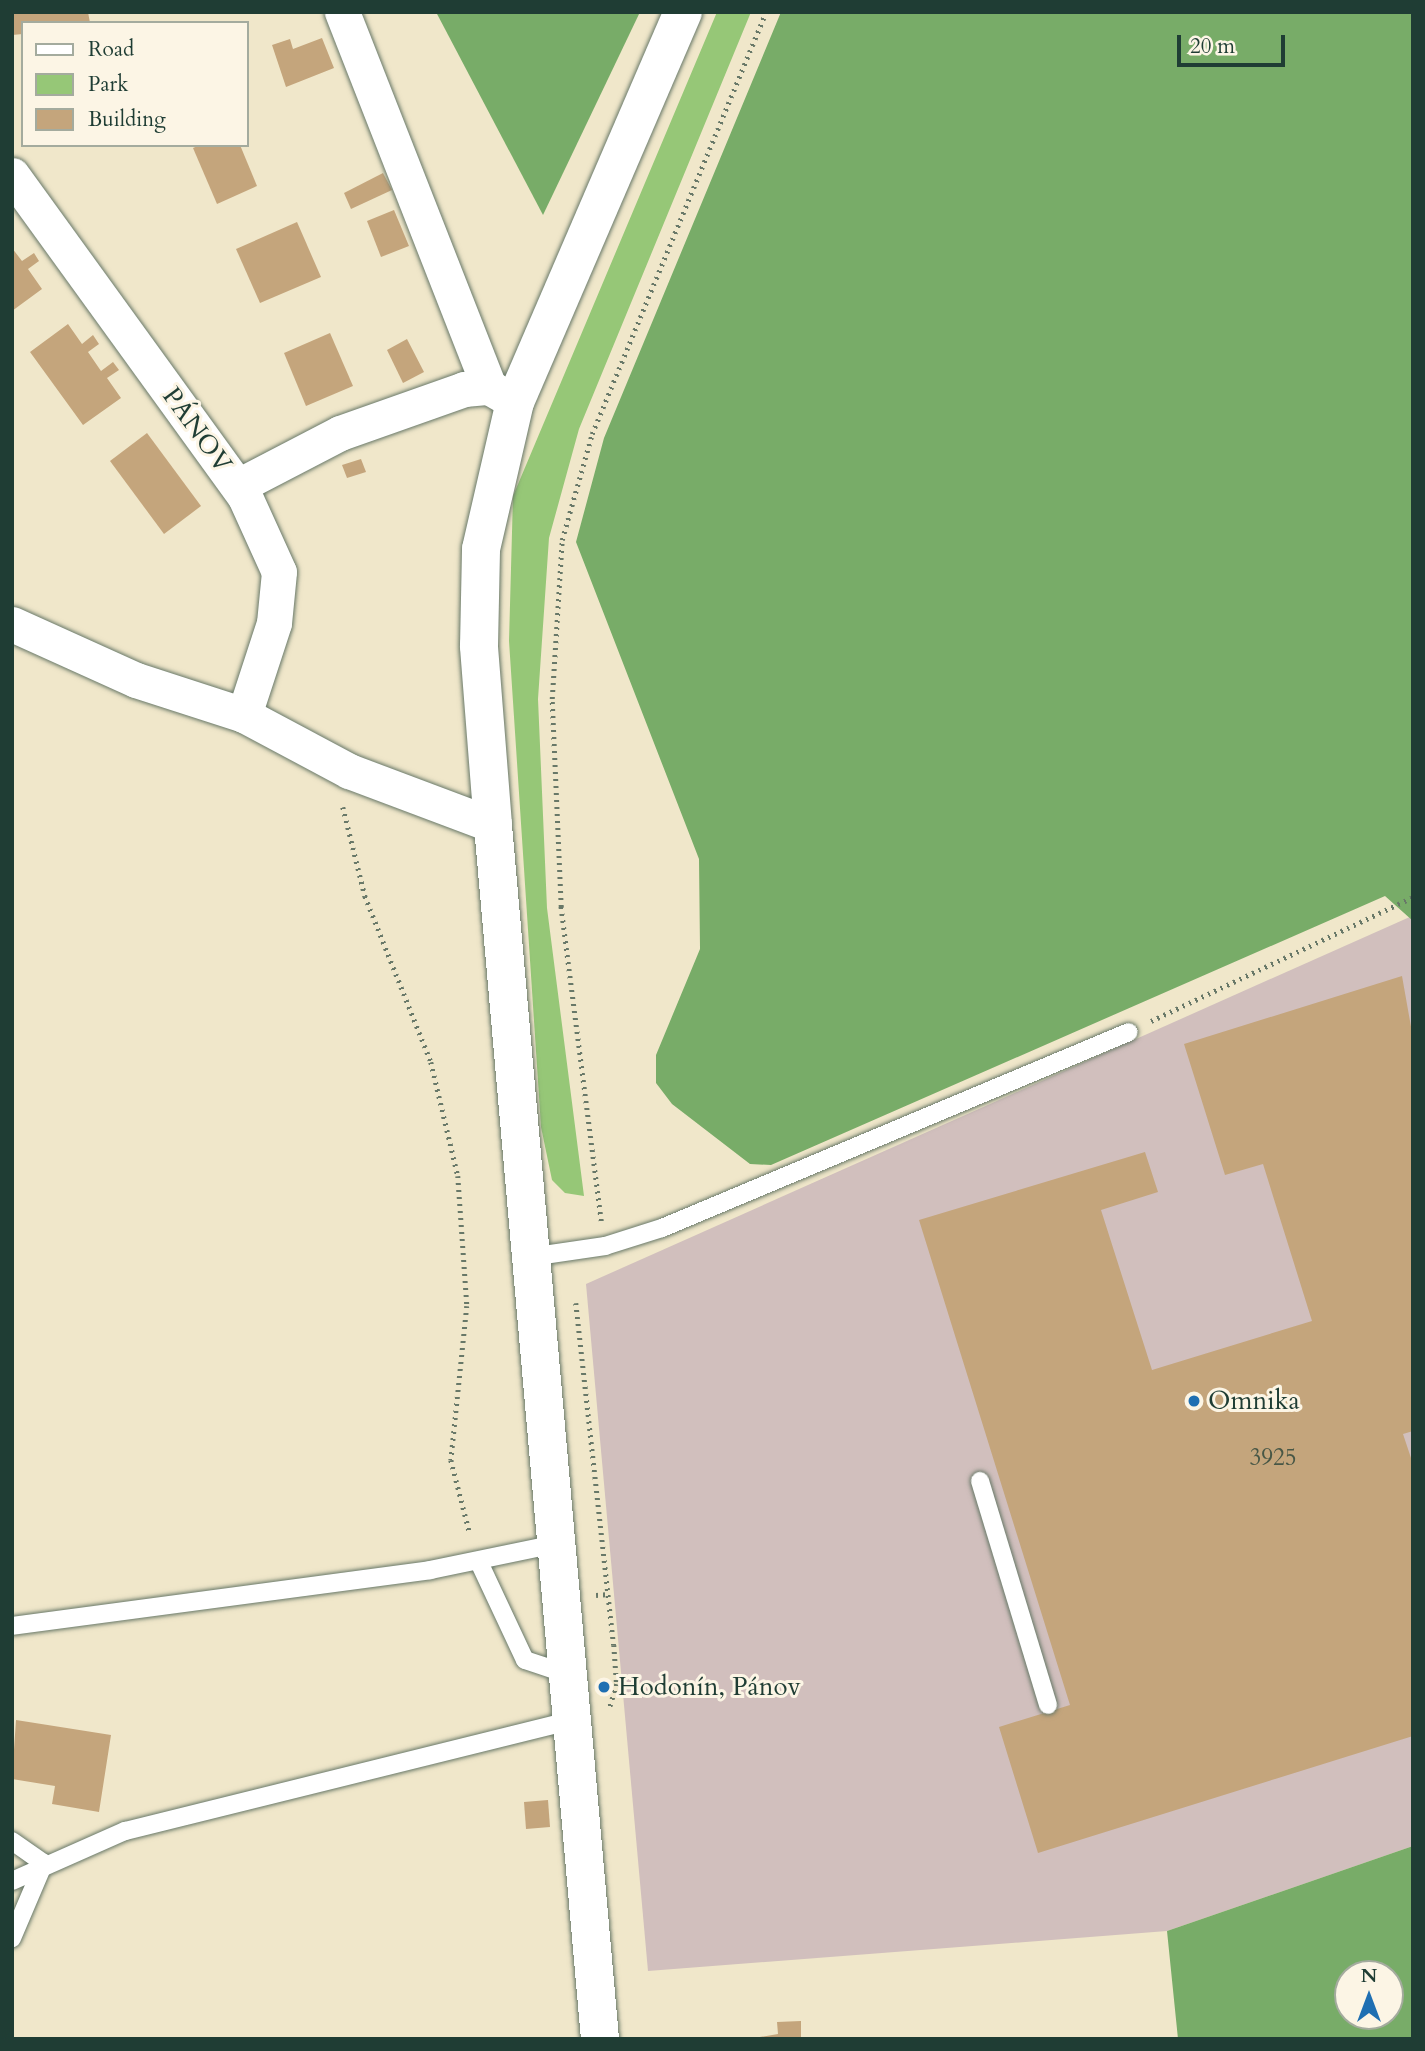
<!DOCTYPE html>
<html>
<head>
<meta charset="utf-8">
<style>
  body { margin:0 }
  #map { position:relative; width:1425px; height:2051px; overflow:hidden; background:#f0e7ca; font-family:Cardo,serif }
  div>[style] { position:absolute }
  .industrial>* { inset:0; background:#d1bfbd }
  .green>* { inset:0; background:#96c777 }
  .forest>* { inset:0; background:#78ac68 }
  .building>* { inset:0; background:#c4a57c }
  .path>* { height:4.5px; margin-top:-2.25px; transform-origin:0; background:repeating-linear-gradient(90deg,#687868 0 2px,transparent 0 7px) }
  .roads { filter:drop-shadow(0 0 2px #687868) drop-shadow(0 0 2px #687868) }
  .service>* { height:18px; margin:-9px; padding:0 9px; transform-origin:9px; border-radius:9px; background:#fff }
  .minor>* { height:35px; margin:-17.5px; padding:0 17.5px; transform-origin:17.5px; border-radius:17.5px; background:#fff }
  .secondary>* { height:38px; margin:-19px; padding:0 19px; transform-origin:19px; border-radius:19px; background:#fff }
  .dots>* { width:19px; height:19px; translate:-50% -50%; box-sizing:border-box; border:4px solid #fcf5e5; border-radius:50% }
  span { translate:-50% -50%; white-space:nowrap; text-align:center; line-height:1.15; -webkit-text-stroke:6px #fcf5e5; paint-order:stroke }
  .number-label { font-size:23px; color:#485746 }
  .number-label span { -webkit-text-stroke-width:0 }
  .street-label { font-size:26px; color:#1f3d34 }
  .poi-label { font-size:26px; color:#1f3d34 }
  .left { translate:0 -50%; text-align:left }
  .frame { position:absolute; inset:0; border:14px solid #1f3d34; pointer-events:none }
  .legend { position:absolute; left:21px; top:21px; width:228px; height:126px; box-sizing:border-box; background:#fcf5e5; border:2px solid #a4ab9e; margin:0; padding:9px 12px; list-style:none; font-size:21px; color:#1f3d34 }
  .legend li { display:flex; align-items:center; gap:14px; height:35px }
  .legend b { width:35px; border:2px solid #a4ab9e }
  .north { position:absolute; left:1334px; top:1960px; width:70px; height:70px; box-sizing:border-box; background:#fcf5e5; border:2px solid #a4ab9e; border-radius:50%; rotate:0deg; font-size:19px; font-weight:700; line-height:28px; text-align:center; color:#1f3d34 }
  .north::after { content:''; display:block; margin:auto; width:24px; height:32px; background:#1f6fb2; clip-path:polygon(50% 0,100% 100%,50% 72%,0 100%) }
  .scale { position:absolute; left:1177px; top:35px; width:108px; height:32px; box-sizing:border-box; border:4px solid #1f3d34; border-top:0; padding-left:9px; font-size:21px; line-height:24px; white-space:nowrap; color:#1f3d34; -webkit-text-stroke:5px #fcf5e5; paint-order:stroke }
</style>
</head>
<body>
<div id="map">
  <div class="industrial">
    <div style="clip-path:polygon(1412px 916px,1413px 1846px,1167px 1931px,648px 1971px,586px 1284px)"></div>
  </div>
  <div class="green">
    <div style="clip-path:polygon(717px 12px,751px 12px,579px 429px,549px 538px,538px 699px,547px 908px,584px 1196px,565px 1193px,552px 1180px,541px 1127px,509px 641px,513px 496px)"></div>
  </div>
  <div class="forest">
    <div style="clip-path:polygon(436px 12px,640px 12px,543px 215px)"></div>
    <div style="clip-path:polygon(781px 12px,1413px 12px,1413px 921px,1385px 896px,771px 1165px,750px 1164px,672px 1104px,656px 1083px,656px 1055px,700px 949px,699px 859px,576px 542px,604px 438px)"></div>
    <div style="clip-path:polygon(evenodd,1413px 1846px,1413px 2039px,1178px 2039px,1167px 1931px,1413px 1846px,1348px 1974px,1390px 1974px,1390px 2016px,1348px 2016px,1348px 1974px)"></div>
  </div>
  <div class="building">
    <div style="clip-path:polygon(12px 12px,88px 12px,90px 23px,23px 23px,23px 34px,12px 35px)"></div>
    <div style="clip-path:polygon(322px 38px,334px 68px,286px 87px,272px 45px,290px 39px,293px 49px)"></div>
    <div style="clip-path:polygon(200px 145px,240px 145px,257px 186px,217px 204px,193px 148px)"></div>
    <div style="clip-path:polygon(383px 173px,392px 190px,351px 209px,344px 193px)"></div>
    <div style="clip-path:polygon(394px 210px,409px 246px,381px 257px,367px 221px)"></div>
    <div style="clip-path:polygon(297px 222px,321px 277px,260px 303px,236px 249px)"></div>
    <div style="clip-path:polygon(12px 248px,22px 261px,34px 253px,39px 261px,28px 269px,42px 289px,12px 311px)"></div>
    <div style="clip-path:polygon(68px 324px,82px 344px,93px 335px,99px 344px,88px 352px,101px 371px,113px 362px,119px 370px,107px 378px,121px 398px,83px 425px,30px 352px)"></div>
    <div style="clip-path:polygon(330px 333px,353px 386px,306px 406px,284px 353px)"></div>
    <div style="clip-path:polygon(407px 339px,424px 372px,403px 383px,387px 350px)"></div>
    <div style="clip-path:polygon(147px 433px,201px 506px,164px 534px,110px 461px)"></div>
    <div style="clip-path:polygon(361px 459px,366px 472px,347px 478px,342px 465px)"></div>
    <div style="clip-path:polygon(1402px 976px,1413px 1038px,1413px 1431px,1403px 1434px,1413px 1464px,1413px 1736px,1038px 1853px,999px 1727px,1070px 1705px,919px 1220px,1145px 1152px,1158px 1192px,1101px 1210px,1152px 1370px,1312px 1321px,1263px 1164px,1225px 1175px,1184px 1044px)"></div>
    <div style="clip-path:polygon(16px 1720px,111px 1735px,99px 1812px,52px 1804px,55px 1786px,12px 1779px)"></div>
    <div style="clip-path:polygon(548px 1800px,550px 1827px,526px 1829px,524px 1802px)"></div>
    <div style="clip-path:polygon(801px 2021px,801px 2039px,748px 2039px,778px 2034px,777px 2022px)"></div>
  </div>
  <div class="path">
    <div style="left:343px;top:807px;width:92px;rotate:76.1deg"></div>
    <div style="left:365px;top:896px;width:179px;rotate:68.3deg"></div>
    <div style="left:431px;top:1062px;width:117px;rotate:76.7deg"></div>
    <div style="left:458px;top:1176px;width:130px;rotate:86deg"></div>
    <div style="left:467px;top:1306px;width:155px;rotate:95.9deg"></div>
    <div style="left:451px;top:1460px;width:76px;rotate:75.6deg"></div>
    <div style="left:1151px;top:1021px;width:290px;rotate:-25.3deg"></div>
    <div style="left:601px;top:1221px;width:317px;rotate:-97.3deg"></div>
    <div style="left:561px;top:907px;width:208px;rotate:-92.5deg"></div>
    <div style="left:552px;top:699px;width:159px;rotate:-86.4deg"></div>
    <div style="left:562px;top:540px;width:110px;rotate:-74.2deg"></div>
    <div style="left:592px;top:434px;width:456px;rotate:-67.6deg"></div>
    <div style="left:576px;top:1303px;width:344px;rotate:83.7deg"></div>
    <div style="left:614px;top:1645px;width:39px;rotate:86deg"></div>
    <div style="left:617px;top:1684px;width:24px;rotate:107deg"></div>
    <div style="left:596px;top:1595px;width:13px;rotate:-4deg"></div>
  </div>
  <div class="roads">
    <div class="service">
      <div style="left:530px;top:1257px;width:76px;rotate:-8.3deg"></div>
      <div style="left:605px;top:1246px;width:60px;rotate:-17.5deg"></div>
      <div style="left:662px;top:1228px;width:506px;rotate:-22.77deg"></div>
      <div style="left:980px;top:1481px;width:234px;rotate:73.1deg"></div>
      <div style="left:479px;top:1562px;width:108px;rotate:64.9deg"></div>
      <div style="left:525px;top:1660px;width:44px;rotate:18.4deg"></div>
      <div style="left:12px;top:1626px;width:422px;rotate:-7.6deg"></div>
      <div style="left:430px;top:1570px;width:128px;rotate:-11.7deg"></div>
      <div style="left:12px;top:1841px;width:39px;rotate:35deg"></div>
      <div style="left:44px;top:1863px;width:82px;rotate:113.1deg"></div>
      <div style="left:12px;top:1881px;width:124px;rotate:-23.9deg"></div>
      <div style="left:125px;top:1831px;width:461px;rotate:-13.9deg"></div>
    </div>
    <div class="minor">
      <div style="left:342px;top:12px;width:403px;rotate:68.6deg"></div>
      <div style="left:12px;top:175px;width:397px;rotate:54.1deg"></div>
      <div style="left:245px;top:497px;width:82px;rotate:65.6deg"></div>
      <div style="left:279px;top:572px;width:51px;rotate:95.6deg"></div>
      <div style="left:274px;top:623px;width:97px;rotate:108.1deg"></div>
      <div style="left:238px;top:486px;width:115px;rotate:-27.5deg"></div>
      <div style="left:340px;top:433px;width:132px;rotate:-19.5deg"></div>
      <div style="left:464px;top:389px;width:25px;rotate:-5deg"></div>
      <div style="left:489px;top:387px;width:22px;rotate:30deg"></div>
      <div style="left:12px;top:624px;width:136px;rotate:24.3deg"></div>
      <div style="left:136px;top:680px;width:114px;rotate:18deg"></div>
      <div style="left:244px;top:715px;width:119px;rotate:28.1deg"></div>
      <div style="left:349px;top:771px;width:154px;rotate:20.6deg"></div>
    </div>
    <div class="secondary">
      <div style="left:600px;top:2039px;width:1219px;rotate:-95.04deg"></div>
      <div style="left:493px;top:825px;width:180px;rotate:-94.5deg"></div>
      <div style="left:479px;top:646px;width:97px;rotate:-88.8deg"></div>
      <div style="left:481px;top:549px;width:151px;rotate:-77deg"></div>
      <div style="left:515px;top:402px;width:425px;rotate:-66.7deg"></div>
    </div>
  </div>
  <div class="dots">
    <div style="left:1194px;top:1401px;background:#1f6fb2"></div>
    <div style="left:604px;top:1687px;background:#1f6fb2"></div>
  </div>
  <div class="number-label">
    <span style="left:1273px;top:1458px">3925</span>
  </div>
  <div class="street-label">
    <span style="left:197px;top:430px;rotate:54deg">PÁNOV</span>
  </div>
  <div class="poi-label">
    <span class="left" style="left:1208px;top:1401px">Omnika</span>
    <span class="left" style="left:618px;top:1687px">Hodonín, Pánov</span>
  </div>
  <div class="frame"></div>
  <ul class="legend">
  <li><b style="height:9px;background:#fff"></b>Road</li>
  <li><b style="height:19px;background:#96c777"></b>Park</li>
  <li><b style="height:19px;background:#c4a57c"></b>Building</li>
  </ul>
  <div class="north">N</div>
  <div class="scale">20 m</div>
</div>
</body>
</html>
